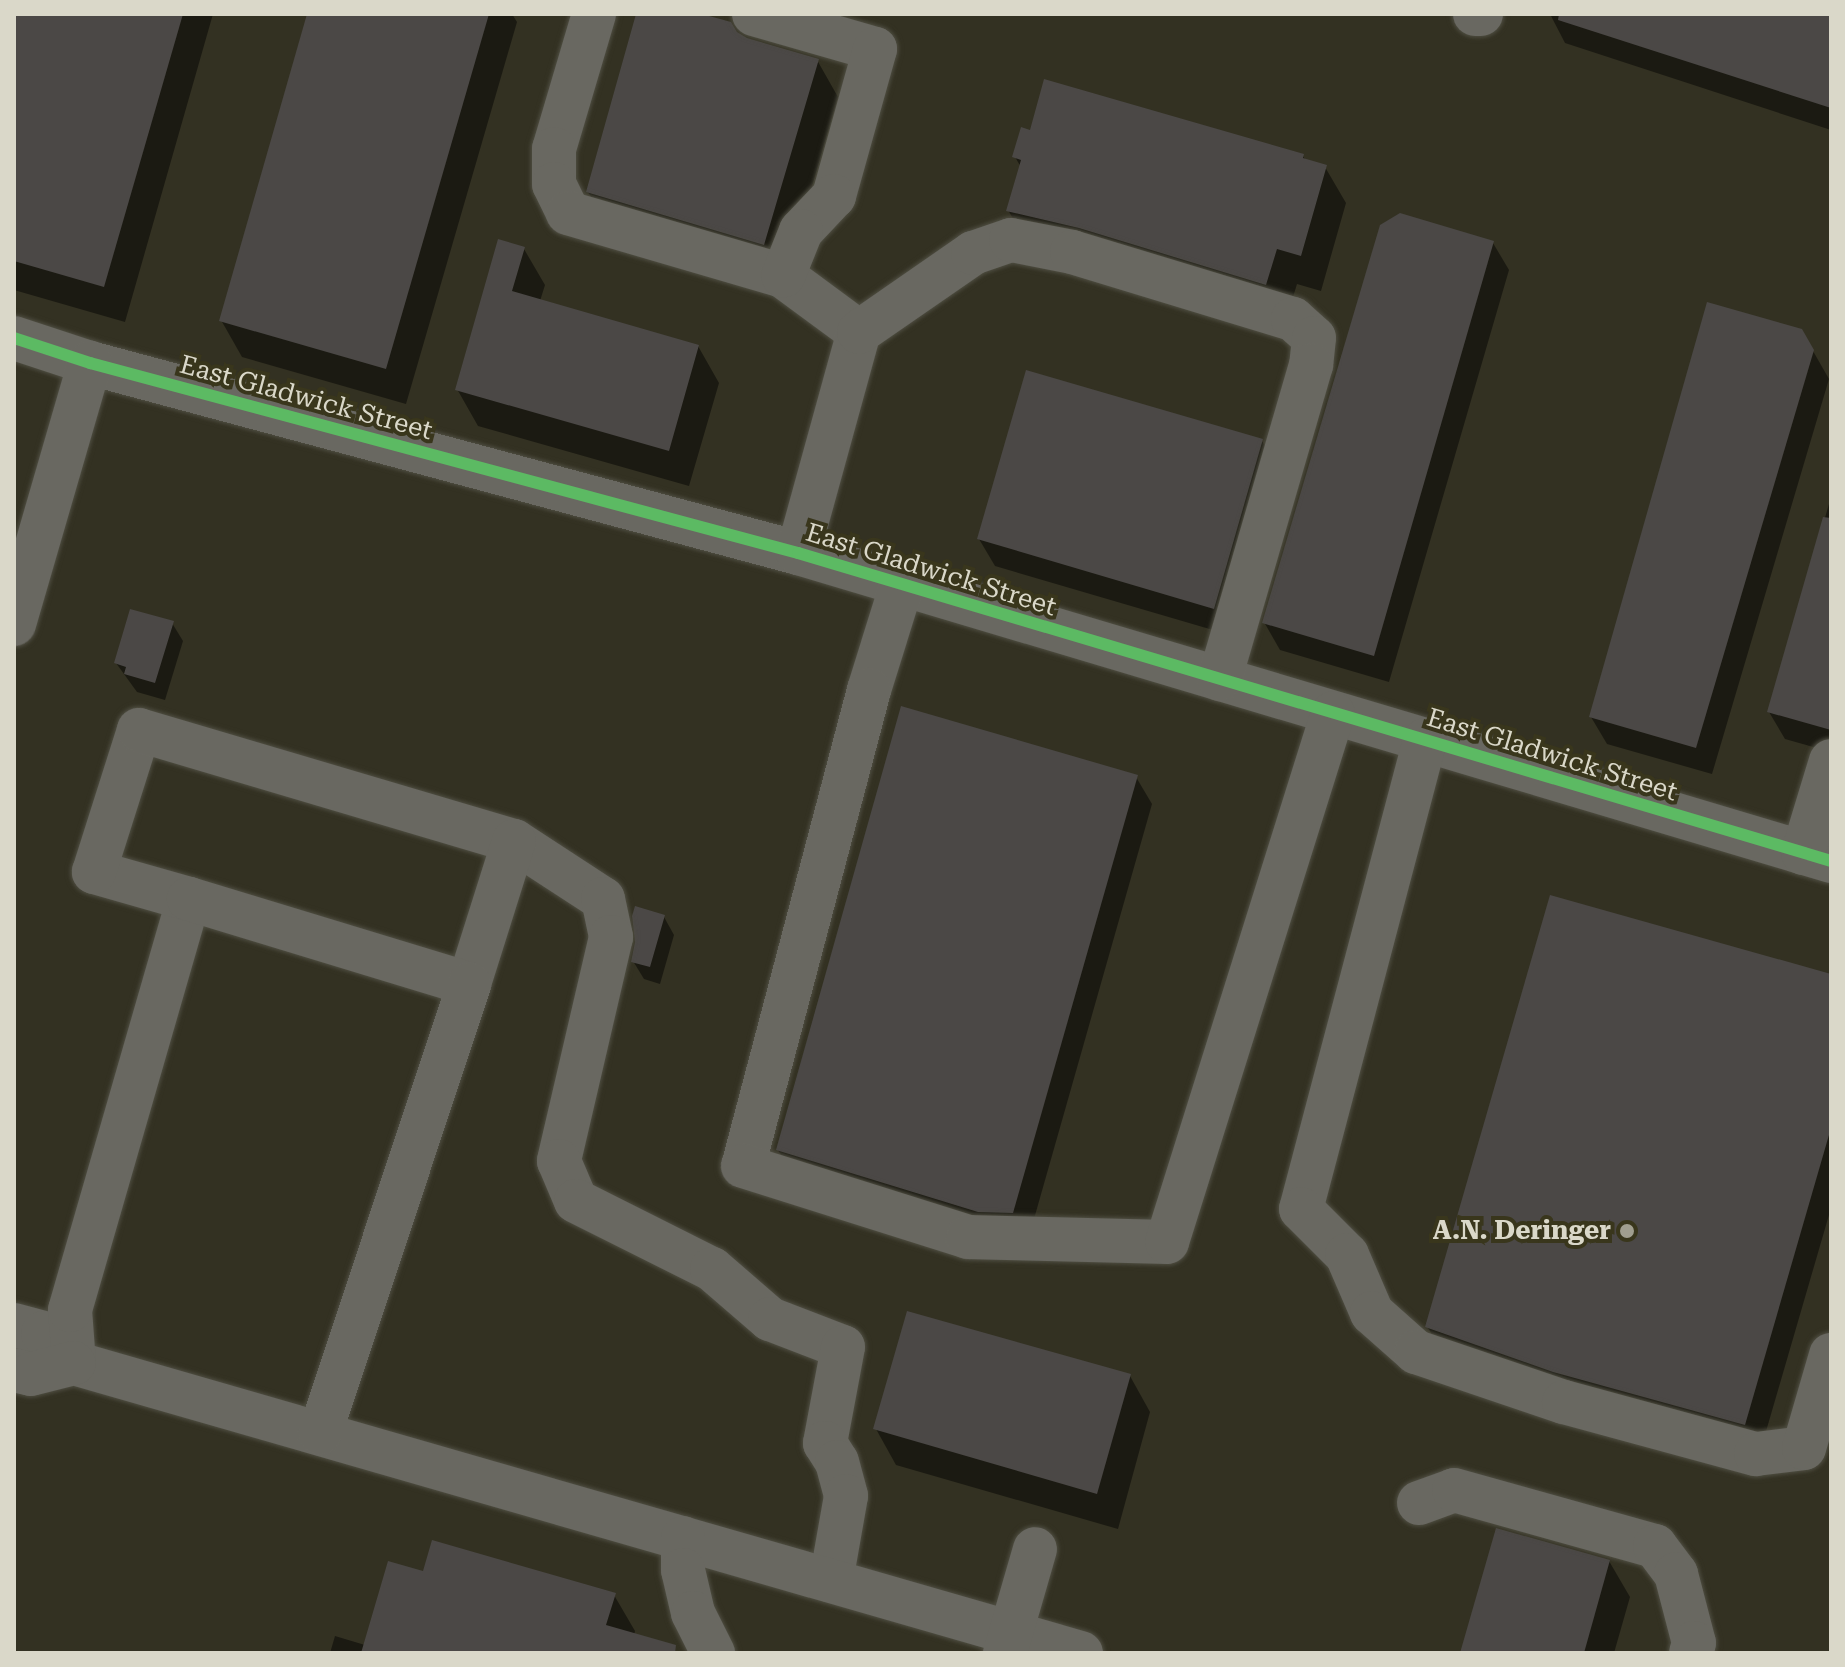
<!DOCTYPE html>
<html>
<head>
<meta charset="utf-8">
<style>
  body { margin:0 }
  #map { position:relative; width:1845px; height:1667px; overflow:hidden; background:#333122; font-family:"Roboto Serif",serif }
  div>[style] { position:absolute }
  .shadow>* { inset:0; background:#0007 }
  .building>* { inset:0; background:#4b4846 }
  .roads { filter:drop-shadow(0 0 2px #4f4e42) drop-shadow(0 0 2px #4f4e42) }
  .minor>* { height:44px; margin:-22px; padding:0 22px; transform-origin:22px; border-radius:22px; background:#696861 }
  .cycleway>* { height:12px; margin:-6px; padding:0 6px; transform-origin:6px; border-radius:6px; background:#5cba63 }
  .dots>* { width:22px; height:22px; translate:-50% -50%; box-sizing:border-box; border:4px solid #39361c; border-radius:50% }
  span { translate:-50% -50%; white-space:nowrap; text-align:center; line-height:1.15; -webkit-text-stroke:8px #39361c; paint-order:stroke }
  .street-label { font-size:26px; color:#dad8c9 }
  .poi-label { font-size:26px; color:#dad8c9; font-weight:700 }
  .right { translate:-100% -50%; text-align:right }
  .frame { position:absolute; inset:0; border:16px solid #dad8c9; pointer-events:none }
</style>
</head>
<body>
<div id="map">
  <div class="shadow">
    <div style="clip-path:polygon(14px 14px,213px 14px,125px 322px,14px 290px)"></div>
    <div style="clip-path:polygon(309px 14px,512px 14px,517px 22px,406px 404px,242px 357px,221px 320px)"></div>
    <div style="clip-path:polygon(638px 14px,695px 14px,746px 40px,817px 60px,838px 97px,785px 280px,609px 228px,588px 192px)"></div>
    <div style="clip-path:polygon(1550px 14px,1831px 14px,1831px 130px,1565px 43px)"></div>
    <div style="clip-path:polygon(1303px 156px,1306px 161px,1325px 167px,1346px 203px,1321px 291px,1297px 284px,1286px 320px,1029px 246px,1008px 210px,1021px 167px,1015px 157px)"></div>
    <div style="clip-path:polygon(1493px 243px,1509px 270px,1389px 682px,1280px 650px,1264px 622px)"></div>
    <div style="clip-path:polygon(524px 249px,545px 285px,540px 301px,698px 346px,719px 383px,689px 486px,478px 426px,457px 389px)"></div>
    <div style="clip-path:polygon(1801px 330px,1829px 379px,1712px 774px,1607px 744px,1591px 717px)"></div>
    <div style="clip-path:polygon(1262px 441px,1278px 468px,1230px 635px,995px 566px,979px 539px)"></div>
    <div style="clip-path:polygon(1831px 497px,1831px 752px,1785px 739px,1769px 712px)"></div>
    <div style="clip-path:polygon(172px 623px,183px 641px,165px 700px,137px 692px,116px 663px)"></div>
    <div style="clip-path:polygon(1136px 777px,1152px 804px,1028px 1240px,794px 1177px,778px 1150px)"></div>
    <div style="clip-path:polygon(664px 917px,674px 935px,660px 984px,644px 979px,633px 961px)"></div>
    <div style="clip-path:polygon(1831px 976px,1831px 1208px,1760px 1452px,1443px 1354px,1427px 1326px)"></div>
    <div style="clip-path:polygon(1130px 1376px,1150px 1412px,1118px 1529px,896px 1465px,876px 1429px)"></div>
    <div style="clip-path:polygon(1609px 1561px,1630px 1597px,1614px 1653px,1462px 1653px)"></div>
    <div style="clip-path:polygon(424px 1573px,614px 1595px,635px 1631px,634px 1635px,671px 1646px,676px 1653px,330px 1653px,335px 1636px,365px 1645px)"></div>
  </div>
  <div class="building">
    <div style="clip-path:polygon(14px 14px,183px 14px,104px 287px,14px 261px)"></div>
    <div style="clip-path:polygon(307px 14px,489px 14px,386px 369px,219px 321px)"></div>
    <div style="clip-path:polygon(636px 14px,702px 14px,731px 22px,737px 32px,747px 38px,819px 59px,764px 245px,586px 192px)"></div>
    <div style="clip-path:polygon(1559px 14px,1831px 14px,1831px 108px,1558px 20px)"></div>
    <div style="clip-path:polygon(1044px 79px,1304px 154px,1303px 158px,1327px 165px,1301px 256px,1277px 249px,1266px 285px,1079px 228px,1006px 211px,1021px 160px,1012px 157px,1021px 127px,1030px 130px)"></div>
    <div style="clip-path:polygon(1400px 213px,1494px 241px,1374px 656px,1262px 623px,1380px 225px)"></div>
    <div style="clip-path:polygon(498px 239px,525px 247px,512px 291px,699px 345px,669px 451px,455px 390px)"></div>
    <div style="clip-path:polygon(1707px 302px,1802px 329px,1814px 350px,1696px 748px,1589px 717px)"></div>
    <div style="clip-path:polygon(1026px 370px,1263px 439px,1214px 609px,977px 539px)"></div>
    <div style="clip-path:polygon(1823px 517px,1831px 518px,1831px 730px,1767px 712px)"></div>
    <div style="clip-path:polygon(130px 609px,174px 621px,155px 683px,124px 674px,126px 667px,114px 663px)"></div>
    <div style="clip-path:polygon(901px 706px,1138px 775px,1013px 1213px,978px 1212px,776px 1150px)"></div>
    <div style="clip-path:polygon(1550px 895px,1831px 974px,1831px 1128px,1745px 1425px,1553px 1372px,1425px 1327px)"></div>
    <div style="clip-path:polygon(635px 906px,665px 915px,650px 967px,631px 962px,635px 942px,632px 916px)"></div>
    <div style="clip-path:polygon(907px 1311px,1131px 1374px,1097px 1494px,873px 1429px)"></div>
    <div style="clip-path:polygon(1496px 1528px,1610px 1560px,1584px 1653px,1460px 1653px)"></div>
    <div style="clip-path:polygon(432px 1540px,616px 1593px,606px 1625px,676px 1645px,675px 1653px,361px 1653px,388px 1561px,423px 1571px)"></div>
  </div>
  <div class="roads">
    <div class="minor">
      <div style="left:594px;top:14px;width:141px;rotate:106.5deg"></div>
      <div style="left:554px;top:149px;width:35px;rotate:90deg"></div>
      <div style="left:554px;top:184px;width:32px;rotate:64deg"></div>
      <div style="left:568px;top:213px;width:224px;rotate:16.3deg"></div>
      <div style="left:783px;top:276px;width:94px;rotate:36.4deg"></div>
      <div style="left:754px;top:14px;width:126px;rotate:16.1deg"></div>
      <div style="left:875px;top:49px;width:153px;rotate:105.6deg"></div>
      <div style="left:834px;top:196px;width:48px;rotate:133.3deg"></div>
      <div style="left:801px;top:231px;width:48px;rotate:111.8deg"></div>
      <div style="left:1475px;top:14px;width:6px"></div>
      <div style="left:14px;top:338px;width:80px;rotate:18.2deg"></div>
      <div style="left:90px;top:363px;width:733px;rotate:15.02deg"></div>
      <div style="left:798px;top:553px;width:1078px;rotate:16.6deg"></div>
      <div style="left:798px;top:553px;width:229px;rotate:-74.6deg"></div>
      <div style="left:859px;top:332px;width:139px;rotate:-34.7deg"></div>
      <div style="left:973px;top:253px;width:40px;rotate:-18.9deg"></div>
      <div style="left:1011px;top:240px;width:62px;rotate:11.1deg"></div>
      <div style="left:1072px;top:252px;width:231px;rotate:16.9deg"></div>
      <div style="left:1293px;top:319px;width:28px;rotate:42deg"></div>
      <div style="left:1314px;top:338px;width:27px;rotate:96deg"></div>
      <div style="left:1311px;top:365px;width:327px;rotate:106.2deg"></div>
      <div style="left:902px;top:584px;width:111px;rotate:107.3deg"></div>
      <div style="left:869px;top:690px;width:492px;rotate:104.8deg"></div>
      <div style="left:743px;top:1166px;width:236px;rotate:17.5deg"></div>
      <div style="left:968px;top:1237px;width:199px;rotate:1.4deg"></div>
      <div style="left:1167px;top:1242px;width:554px;rotate:-72.58deg"></div>
      <div style="left:14px;top:624px;width:272px;rotate:-73.8deg"></div>
      <div style="left:1425px;top:740px;width:485px;rotate:104.8deg"></div>
      <div style="left:1301px;top:1209px;width:65px;rotate:45deg"></div>
      <div style="left:1347px;top:1255px;width:63px;rotate:66.7deg"></div>
      <div style="left:1372px;top:1313px;width:59px;rotate:41.6deg"></div>
      <div style="left:1416px;top:1352px;width:156px;rotate:18.7deg"></div>
      <div style="left:1564px;top:1402px;width:199px;rotate:15.2deg"></div>
      <div style="left:1756px;top:1454px;width:48px;rotate:-7.1deg"></div>
      <div style="left:1804px;top:1448px;width:97px;rotate:-73.8deg"></div>
      <div style="left:514px;top:841px;width:106px;rotate:33.1deg"></div>
      <div style="left:603px;top:899px;width:39px;rotate:78deg"></div>
      <div style="left:611px;top:937px;width:230px;rotate:103.1deg"></div>
      <div style="left:559px;top:1161px;width:43px;rotate:67deg"></div>
      <div style="left:576px;top:1201px;width:152px;rotate:26.6deg"></div>
      <div style="left:712px;top:1269px;width:77px;rotate:40.8deg"></div>
      <div style="left:770px;top:1319px;width:78px;rotate:21deg"></div>
      <div style="left:843px;top:1347px;width:98px;rotate:100.6deg"></div>
      <div style="left:825px;top:1443px;width:22px;rotate:58deg"></div>
      <div style="left:837px;top:1462px;width:35px;rotate:75deg"></div>
      <div style="left:846px;top:1496px;width:86px;rotate:100deg"></div>
      <div style="left:1803px;top:853px;width:96px;rotate:-73.1deg"></div>
      <div style="left:14px;top:1325px;width:30px;rotate:15deg"></div>
      <div style="left:43px;top:1333px;width:43px;rotate:44.1deg"></div>
      <div style="left:74px;top:1363px;width:1048px;rotate:16.07deg"></div>
      <div style="left:74px;top:1363px;width:53px;rotate:-94.3deg"></div>
      <div style="left:70px;top:1310px;width:428px;rotate:-73.9deg"></div>
      <div style="left:189px;top:899px;width:99px;rotate:-164.1deg"></div>
      <div style="left:94px;top:872px;width:149px;rotate:-72.4deg"></div>
      <div style="left:139px;top:730px;width:391px;rotate:16.5deg"></div>
      <div style="left:514px;top:841px;width:150px;rotate:107.5deg"></div>
      <div style="left:469px;top:984px;width:293px;rotate:-163.1deg"></div>
      <div style="left:14px;top:1370px;width:17px;rotate:13deg"></div>
      <div style="left:31px;top:1374px;width:44px;rotate:-14.3deg"></div>
      <div style="left:320px;top:1433px;width:473px;rotate:-71.6deg"></div>
      <div style="left:1419px;top:1503px;width:37px;rotate:-20deg"></div>
      <div style="left:1454px;top:1490px;width:209px;rotate:15.6deg"></div>
      <div style="left:1655px;top:1546px;width:35px;rotate:53deg"></div>
      <div style="left:1676px;top:1574px;width:71px;rotate:75.4deg"></div>
      <div style="left:1694px;top:1643px;width:10px;rotate:107deg"></div>
      <div style="left:683px;top:1538px;width:32px;rotate:90deg"></div>
      <div style="left:683px;top:1570px;width:44px;rotate:76.9deg"></div>
      <div style="left:693px;top:1613px;width:45px;rotate:63.4deg"></div>
      <div style="left:1005px;top:1653px;width:108px;rotate:-73.9deg"></div>
    </div>
  </div>
  <div class="cycleway">
    <div style="left:14px;top:338px;width:80px;rotate:18.2deg"></div>
    <div style="left:90px;top:363px;width:733px;rotate:15.02deg"></div>
    <div style="left:798px;top:553px;width:1078px;rotate:16.6deg"></div>
  </div>
  <div class="dots">
    <div style="left:1627px;top:1231px;background:#a09e8f"></div>
  </div>
  <div class="street-label">
    <span style="left:306px;top:398px;rotate:15deg">East Gladwick Street</span>
    <span style="left:931px;top:570px;rotate:17deg">East Gladwick Street</span>
    <span style="left:1552px;top:755px;rotate:17deg">East Gladwick Street</span>
  </div>
  <div class="poi-label">
    <span class="right" style="left:1611px;top:1231px">A.N. Deringer</span>
  </div>
  <div class="frame"></div>
</div>
</body>
</html>
